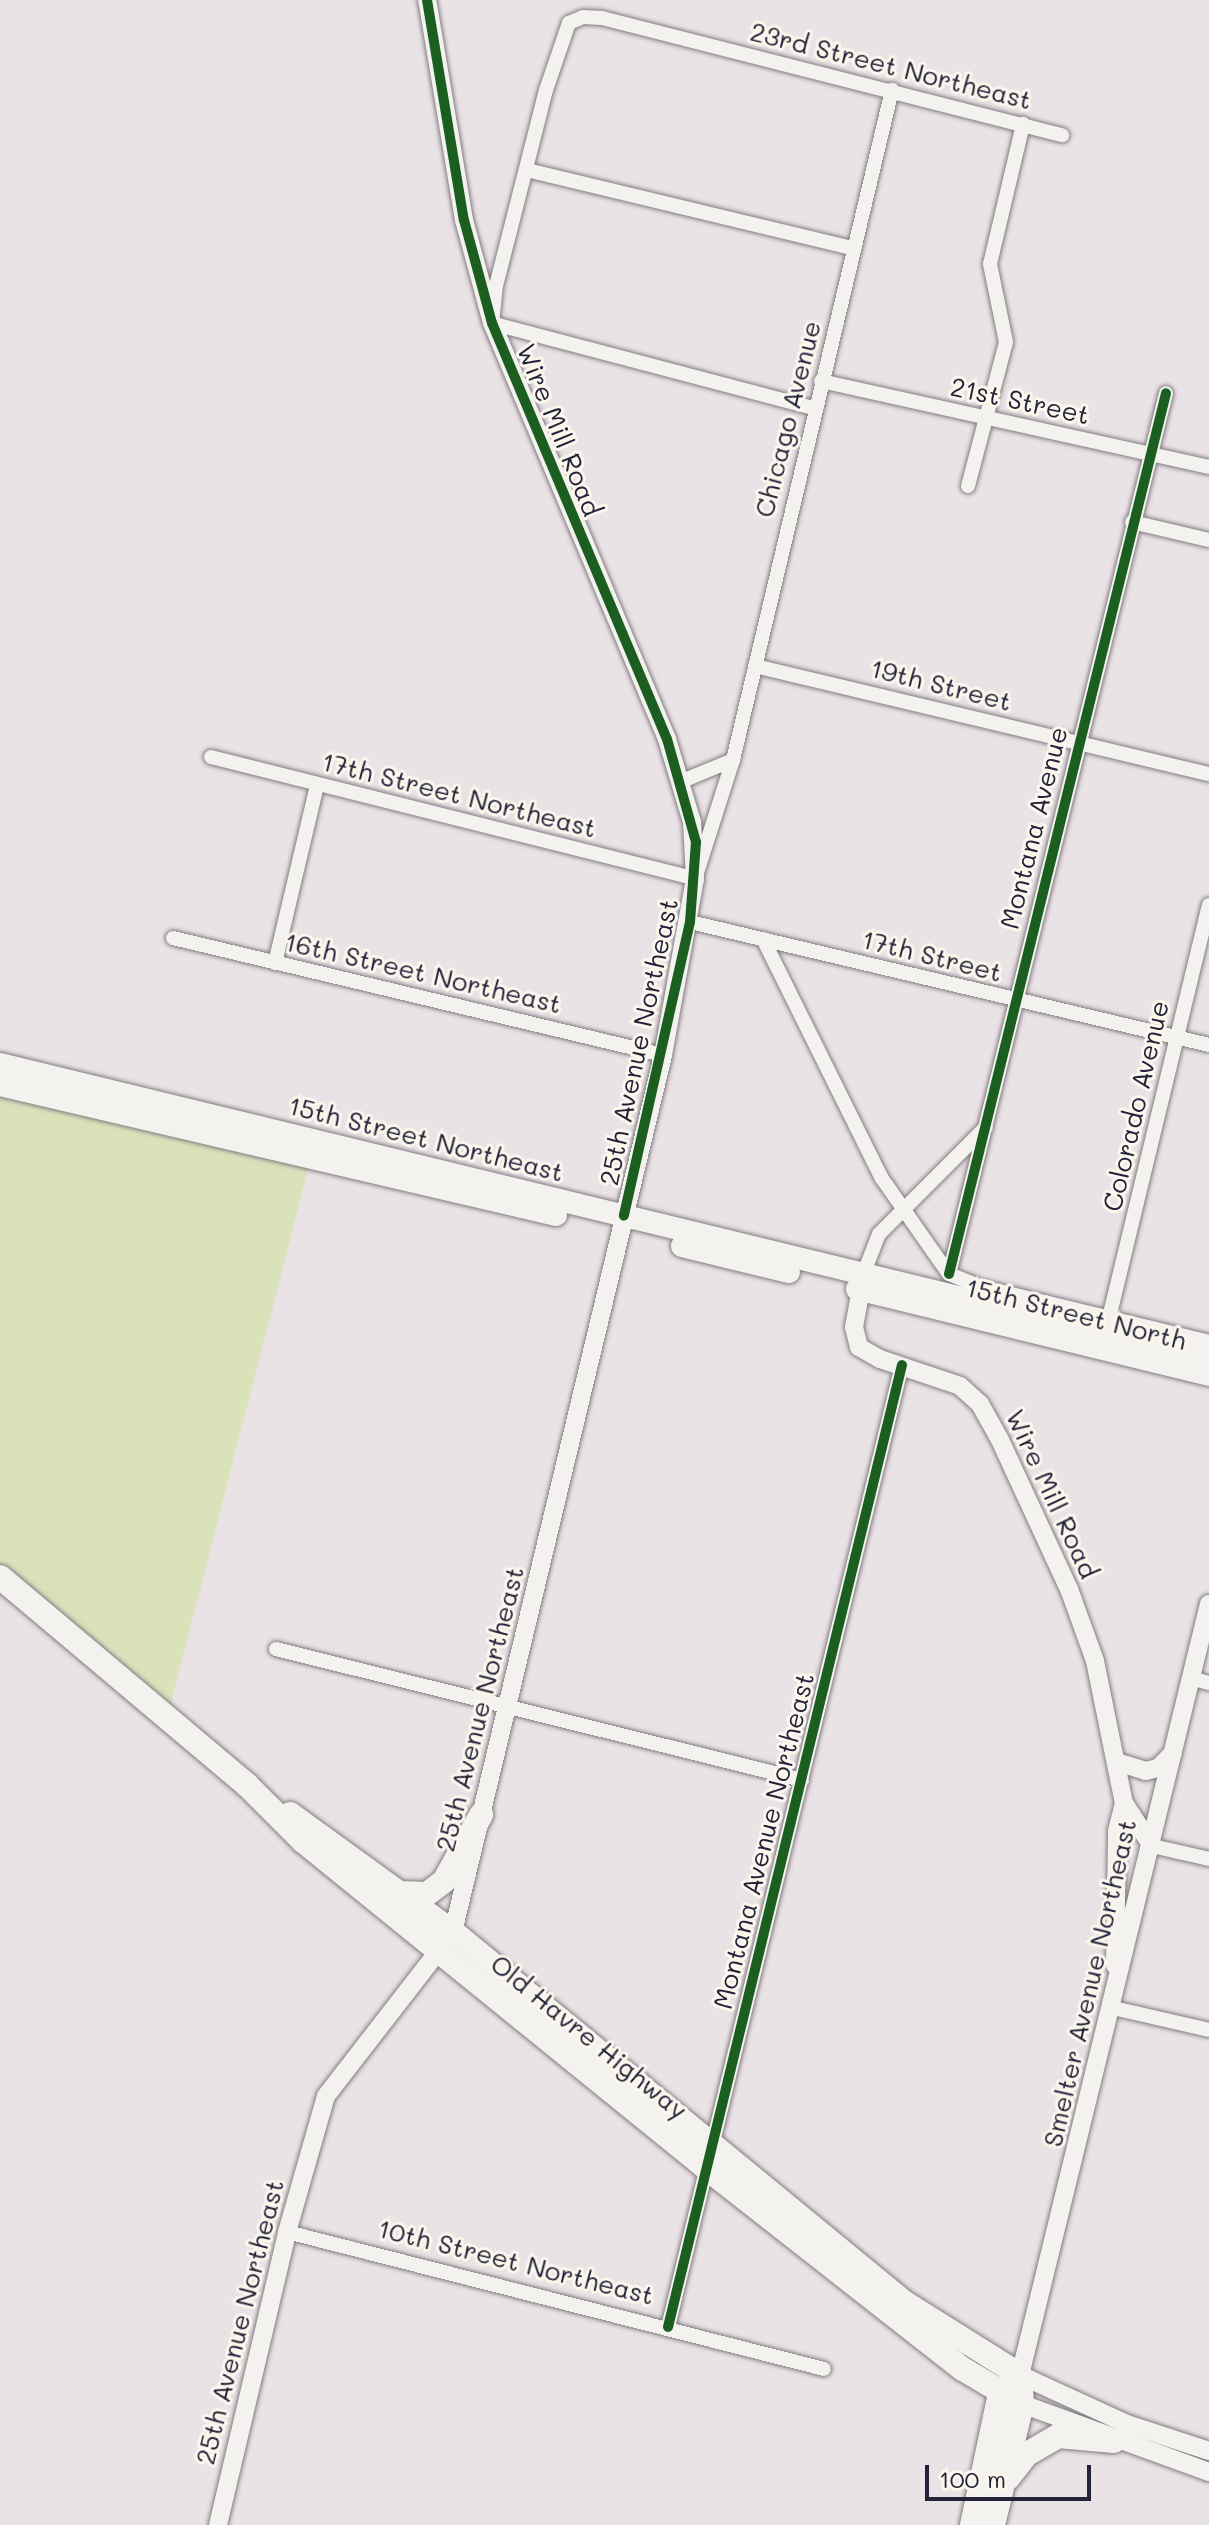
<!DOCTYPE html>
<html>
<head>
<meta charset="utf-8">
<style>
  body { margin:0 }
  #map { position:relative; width:1209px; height:2525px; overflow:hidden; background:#eae3e5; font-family:Mali,sans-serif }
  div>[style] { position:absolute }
  .green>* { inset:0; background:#dae2ba }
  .roads { filter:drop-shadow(0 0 2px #807d83) drop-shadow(0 0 2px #807d83) }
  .street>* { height:14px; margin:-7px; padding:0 7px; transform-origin:7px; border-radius:7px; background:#f4f2ef }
  .secondary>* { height:18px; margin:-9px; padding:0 9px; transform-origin:9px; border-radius:9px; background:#f4f2ef }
  .primary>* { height:22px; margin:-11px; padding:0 11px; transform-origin:11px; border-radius:11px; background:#f4f2ef }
  .highway>* { height:24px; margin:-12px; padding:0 12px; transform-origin:12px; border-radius:12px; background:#f4f2ef }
  .cycleway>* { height:10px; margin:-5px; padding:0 5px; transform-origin:5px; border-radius:5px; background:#1b5e20 }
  span { translate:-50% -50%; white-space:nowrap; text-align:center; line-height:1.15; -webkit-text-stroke:6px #fbf7ec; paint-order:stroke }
  .street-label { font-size:26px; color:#22223b }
  .scale { position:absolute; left:925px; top:2465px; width:166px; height:36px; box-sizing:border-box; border:4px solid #22223b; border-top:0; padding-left:10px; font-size:24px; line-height:28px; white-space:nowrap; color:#22223b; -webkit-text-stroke:6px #fbf7ec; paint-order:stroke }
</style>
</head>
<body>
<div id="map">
  <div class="green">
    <div style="clip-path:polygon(0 1085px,311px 1158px,167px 1718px,0 1578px)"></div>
  </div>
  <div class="roads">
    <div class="street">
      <div style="left:527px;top:170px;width:335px;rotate:13.5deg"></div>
      <div style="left:821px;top:381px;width:397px;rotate:12.5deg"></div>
      <div style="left:813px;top:408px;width:332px;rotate:-165.2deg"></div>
      <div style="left:492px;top:323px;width:37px;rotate:-84deg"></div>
      <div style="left:496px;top:286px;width:202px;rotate:-75.7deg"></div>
      <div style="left:546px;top:90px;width:71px;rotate:-71.1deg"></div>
      <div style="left:569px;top:23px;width:15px;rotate:-23deg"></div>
      <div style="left:583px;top:17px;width:19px;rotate:3deg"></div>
      <div style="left:602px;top:18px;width:475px;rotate:14.3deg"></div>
      <div style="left:968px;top:486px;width:149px;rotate:-75.2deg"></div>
      <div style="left:1006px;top:342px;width:80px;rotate:-101.6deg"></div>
      <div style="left:990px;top:264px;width:144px;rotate:-76.7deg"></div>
      <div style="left:1132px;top:522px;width:79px;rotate:13.2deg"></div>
      <div style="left:755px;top:666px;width:467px;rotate:13.4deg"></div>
      <div style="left:211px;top:757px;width:499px;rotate:14.1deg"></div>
      <div style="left:695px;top:879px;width:125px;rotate:-72.3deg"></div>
      <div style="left:733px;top:760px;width:689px;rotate:-76.65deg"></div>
      <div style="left:682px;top:781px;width:55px;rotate:-22.4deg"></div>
      <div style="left:690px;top:922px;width:533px;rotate:13.33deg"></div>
      <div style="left:173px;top:938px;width:504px;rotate:13.43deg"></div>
      <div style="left:763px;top:939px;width:266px;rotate:63.6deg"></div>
      <div style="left:881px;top:1177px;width:118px;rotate:55deg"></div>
      <div style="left:949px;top:1274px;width:31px;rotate:22deg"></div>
      <div style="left:978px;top:1286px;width:238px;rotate:13.6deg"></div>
      <div style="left:275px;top:963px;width:183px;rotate:-76.7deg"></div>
      <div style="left:949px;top:1274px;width:907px;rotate:-76.16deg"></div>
      <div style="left:863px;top:1275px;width:44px;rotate:-68.7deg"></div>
      <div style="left:879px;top:1234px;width:151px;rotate:-45deg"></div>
      <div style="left:1109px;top:1318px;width:425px;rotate:-76.4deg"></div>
      <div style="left:276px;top:1649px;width:542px;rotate:13.98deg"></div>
      <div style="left:1191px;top:1678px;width:19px;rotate:16deg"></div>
      <div style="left:1152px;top:1846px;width:58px;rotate:12.8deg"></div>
      <div style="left:1113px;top:2008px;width:98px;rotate:12.9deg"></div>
      <div style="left:287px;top:2232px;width:554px;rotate:14.31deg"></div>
      <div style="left:668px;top:2327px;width:990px;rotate:-76.33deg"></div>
    </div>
    <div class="secondary">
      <div style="left:863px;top:1278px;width:50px;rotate:100.4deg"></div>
      <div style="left:854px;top:1327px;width:21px;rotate:76deg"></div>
      <div style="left:859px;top:1347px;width:24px;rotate:30deg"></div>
      <div style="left:880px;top:1359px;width:84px;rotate:18.6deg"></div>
      <div style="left:960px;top:1386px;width:27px;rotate:42deg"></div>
      <div style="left:980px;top:1404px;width:41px;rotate:60.9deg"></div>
      <div style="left:1000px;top:1440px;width:164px;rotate:65.2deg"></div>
      <div style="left:1069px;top:1589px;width:77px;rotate:70.1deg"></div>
      <div style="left:1095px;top:1661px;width:145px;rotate:78.5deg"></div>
      <div style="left:1124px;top:1803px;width:51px;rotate:56.9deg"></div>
      <div style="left:1209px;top:1604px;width:794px;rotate:103.77deg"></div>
      <div style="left:1020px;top:2375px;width:118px;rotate:24.6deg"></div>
      <div style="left:1127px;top:2424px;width:86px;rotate:18.2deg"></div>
      <div style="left:1117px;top:1762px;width:30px;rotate:17deg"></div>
      <div style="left:1146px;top:1771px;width:12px;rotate:-14deg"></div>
      <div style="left:1158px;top:1768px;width:21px;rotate:-45deg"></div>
      <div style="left:1115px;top:1965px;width:134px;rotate:-89.1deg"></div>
      <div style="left:1117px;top:1831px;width:29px;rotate:-76deg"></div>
      <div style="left:1022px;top:2404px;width:199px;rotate:20deg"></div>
      <div style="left:218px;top:2525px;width:301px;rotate:-76.7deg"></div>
      <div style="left:287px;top:2232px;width:141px;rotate:-74deg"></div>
      <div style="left:326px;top:2096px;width:207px;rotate:-52.2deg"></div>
      <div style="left:453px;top:1932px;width:902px;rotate:-76.53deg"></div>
      <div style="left:663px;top:1055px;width:179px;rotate:-79.7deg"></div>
      <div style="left:695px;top:879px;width:57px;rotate:-93deg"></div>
      <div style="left:692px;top:822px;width:87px;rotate:-106.8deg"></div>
      <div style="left:667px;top:739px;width:451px;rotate:-112.8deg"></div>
      <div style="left:492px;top:323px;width:107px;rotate:-105.2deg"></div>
      <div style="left:464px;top:220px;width:223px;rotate:-99.5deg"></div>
    </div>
    <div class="primary">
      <div style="left:0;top:1064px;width:1244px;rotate:13.67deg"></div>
      <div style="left:0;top:1085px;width:571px;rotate:13.16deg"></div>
      <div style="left:682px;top:1246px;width:110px;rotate:13.7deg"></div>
      <div style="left:857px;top:1289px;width:362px;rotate:13.7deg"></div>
    </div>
    <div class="highway">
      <div style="left:0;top:1577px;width:323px;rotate:40.1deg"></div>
      <div style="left:247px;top:1785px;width:79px;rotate:45deg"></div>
      <div style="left:303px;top:1841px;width:518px;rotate:39.04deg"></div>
      <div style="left:705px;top:2167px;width:328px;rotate:38.1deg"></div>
      <div style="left:963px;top:2369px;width:69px;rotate:30.7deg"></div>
      <div style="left:290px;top:1814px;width:201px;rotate:35.9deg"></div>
      <div style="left:453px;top:1932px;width:585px;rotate:39.38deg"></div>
      <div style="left:905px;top:2303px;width:136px;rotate:32.1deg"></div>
      <div style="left:400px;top:1893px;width:27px;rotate:2deg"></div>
      <div style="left:427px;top:1894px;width:21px;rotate:-37deg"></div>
      <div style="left:444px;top:1881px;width:76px;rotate:-60.7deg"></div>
      <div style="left:1008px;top:2478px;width:31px;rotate:-52deg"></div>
      <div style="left:1027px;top:2454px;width:36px;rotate:-30deg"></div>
      <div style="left:1058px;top:2436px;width:56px;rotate:5.1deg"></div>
      <div style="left:972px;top:2525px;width:135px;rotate:-78deg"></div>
      <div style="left:1000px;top:2393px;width:13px;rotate:-45deg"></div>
      <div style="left:993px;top:2525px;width:124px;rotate:-76.5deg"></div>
      <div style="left:1022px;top:2404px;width:15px;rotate:-94deg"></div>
    </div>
  </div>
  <div class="cycleway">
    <div style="left:427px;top:0;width:223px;rotate:80.5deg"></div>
    <div style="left:464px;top:220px;width:107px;rotate:74.8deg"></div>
    <div style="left:492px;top:323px;width:451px;rotate:67.2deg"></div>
    <div style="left:667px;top:739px;width:107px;rotate:74.3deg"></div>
    <div style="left:696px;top:842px;width:80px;rotate:94.3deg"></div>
    <div style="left:690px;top:922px;width:301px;rotate:102.7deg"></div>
    <div style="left:949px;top:1274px;width:907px;rotate:-76.16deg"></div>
    <div style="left:668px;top:2327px;width:990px;rotate:-76.33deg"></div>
  </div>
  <div class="street-label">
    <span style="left:891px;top:66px;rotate:14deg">23rd Street Northeast</span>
    <span style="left:1020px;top:401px;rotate:12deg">21st Street</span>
    <span style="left:788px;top:419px;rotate:-76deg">Chicago Avenue</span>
    <span style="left:559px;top:430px;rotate:68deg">Wire Mill Road</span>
    <span style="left:941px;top:685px;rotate:14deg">19th Street</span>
    <span style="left:459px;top:795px;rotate:14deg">17th Street Northeast</span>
    <span style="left:1034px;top:828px;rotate:-76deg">Montana Avenue</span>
    <span style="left:932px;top:956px;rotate:14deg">17th Street</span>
    <span style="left:423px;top:973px;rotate:13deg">16th Street Northeast</span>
    <span style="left:639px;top:1042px;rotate:-78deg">25th Avenue Northeast</span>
    <span style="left:1136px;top:1106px;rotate:-77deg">Colorado Avenue</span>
    <span style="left:426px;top:1139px;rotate:14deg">15th Street Northeast</span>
    <span style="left:1076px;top:1314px;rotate:14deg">15th Street North</span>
    <span style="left:1052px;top:1494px;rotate:65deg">Wire Mill Road</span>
    <span style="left:480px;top:1709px;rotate:-76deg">25th Avenue Northeast</span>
    <span style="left:764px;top:1841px;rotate:-76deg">Montana Avenue Northeast</span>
    <span style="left:1090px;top:1983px;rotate:-77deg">Smelter Avenue Northeast</span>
    <span style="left:589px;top:2037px;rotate:39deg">Old Havre Highway</span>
    <span style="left:516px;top:2262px;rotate:14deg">10th Street Northeast</span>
    <span style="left:240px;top:2322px;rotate:-76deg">25th Avenue Northeast</span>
  </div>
  <div class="scale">100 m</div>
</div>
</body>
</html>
